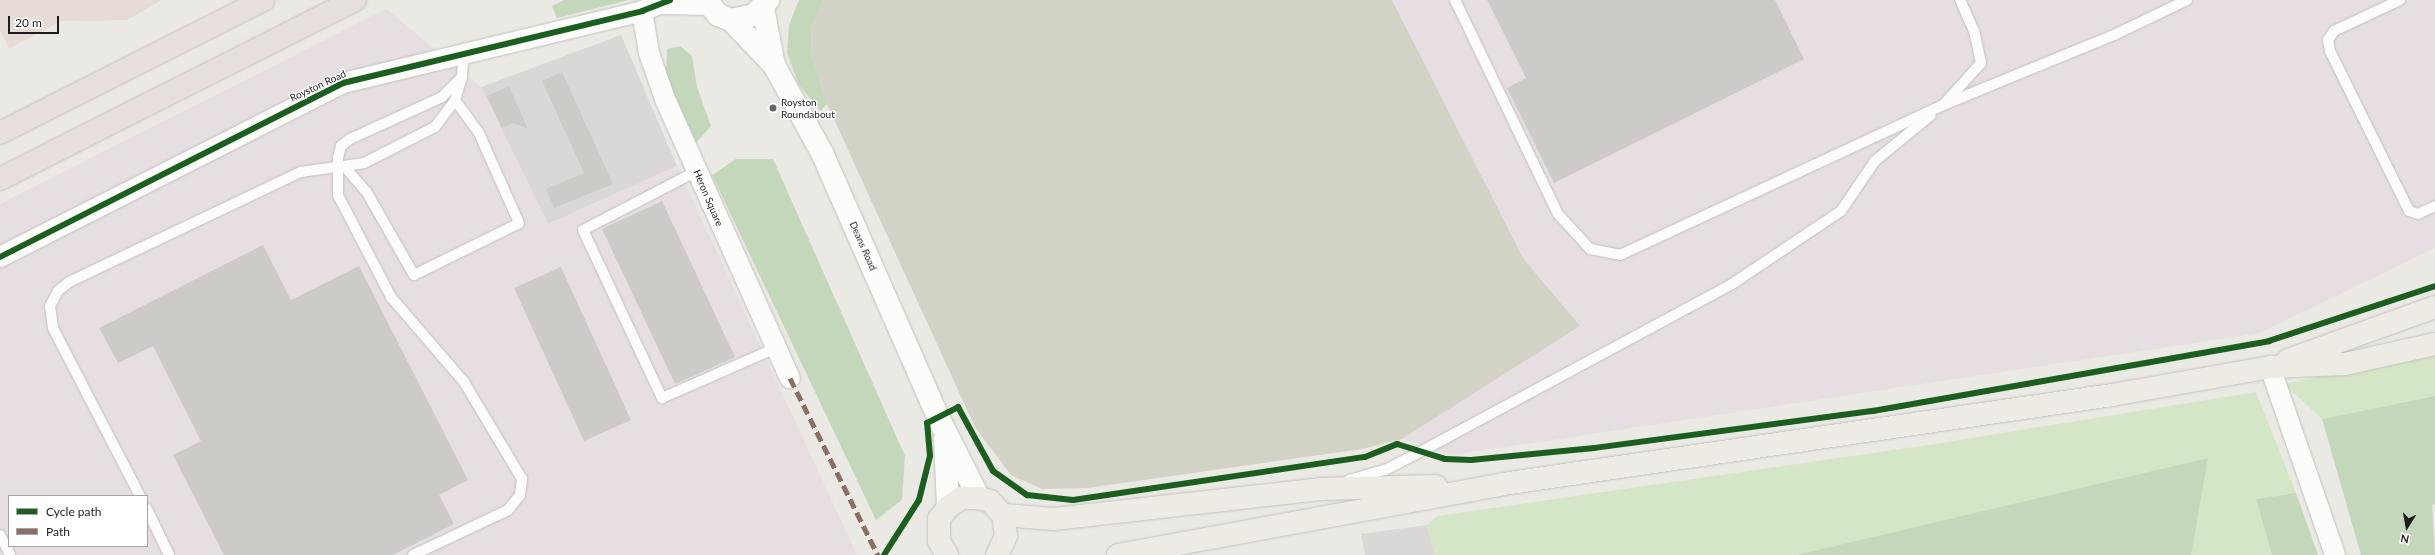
<!DOCTYPE html>
<html>
<head>
<meta charset="utf-8">
<style>
  body { margin:0 }
  #map { position:relative; width:2435px; height:555px; overflow:hidden; background:#eae9e4; font-family:Lato,sans-serif }
  div>[style] { position:absolute }
  .residential>* { inset:0; background:#d9d8d6 }
  .commercial>* { inset:0; background:#e7dbd6 }
  .industrial>* { inset:0; background:#e7dee2 }
  .construction>* { inset:0; background:#d2d2c7 }
  .grass>* { inset:0; background:#d4e6c5 }
  .forest>* { inset:0; background:#c4d7bb }
  .building>* { inset:0; background:#cdcbc7 }
  .roads { filter:drop-shadow(0 0 1px #c1c1bf) drop-shadow(0 0 1px #c1c1bf) }
  .service>* { height:10px; margin:-5px; padding:0 5px; transform-origin:5px; border-radius:5px; background:#fcfcfb }
  .minor>* { height:20px; margin:-10px; padding:0 10px; transform-origin:10px; border-radius:10px; background:#fcfcfb }
  .tertiary>* { height:22px; margin:-11px; padding:0 11px; transform-origin:11px; border-radius:11px; background:#fcfcfb }
  .primary>* { height:22px; margin:-11px; padding:0 11px; transform-origin:11px; border-radius:11px; background:#eeebe4 }
  .motorway>* { height:22px; margin:-11px; padding:0 11px; transform-origin:11px; border-radius:11px; background:#e7dfde }
  .quiet>* { height:5px; margin-top:-2.5px; transform-origin:0; background:repeating-linear-gradient(90deg,#8d6e63 0 10px,transparent 0 15px) }
  .cycleway>* { height:6px; margin:-3px; padding:0 3px; transform-origin:3px; border-radius:3px; background:#1b5e20 }
  .dots>* { width:11px; height:11px; translate:-50% -50%; box-sizing:border-box; border:2px solid #fff; border-radius:50% }
  span { translate:-50% -50%; white-space:nowrap; text-align:center; line-height:1.15; -webkit-text-stroke:3px #fff; paint-order:stroke }
  .street-label { font-size:10px; color:#1c1c1c }
  .poi-label { font-size:10px; color:#1c1c1c }
  .left { translate:0 -50%; text-align:left }
  .legend { position:absolute; left:8px; top:495px; width:140px; height:52px; box-sizing:border-box; background:#fff; border:1px solid #a4a4a4; margin:0; padding:5px 7px; list-style:none; font-size:12px; color:#1c1c1c }
  .legend li { display:flex; align-items:center; gap:8px; height:20px }
  .legend b { width:20px; border:1px solid #a4a4a4 }
  .north { position:absolute; left:2387px; top:507px; width:40px; height:40px; -webkit-text-stroke:3px #fff; paint-order:stroke; rotate:191deg; font-size:11px; font-weight:700; line-height:16px; text-align:center; color:#1c1c1c }
  .north::after { content:''; display:block; margin:auto; width:14px; height:18px; background:#1c1c1c; clip-path:polygon(50% 0,100% 100%,50% 72%,0 100%) }
  .scale { position:absolute; left:8px; top:16px; width:51px; height:18px; box-sizing:border-box; border:2px solid #1c1c1c; border-top:0; padding-left:5px; font-size:12px; line-height:14px; white-space:nowrap; color:#1c1c1c; -webkit-text-stroke:3px #fff; paint-order:stroke }
</style>
</head>
<body>
<div id="map">
  <div class="residential">
    <div style="clip-path:polygon(621px 35px,677px 166px,548px 224px,481px 87px)"></div>
    <div style="clip-path:polygon(1427px 525px,1435px 555px,1365px 555px,1361px 534px)"></div>
  </div>
  <div class="commercial">
    <div style="clip-path:polygon(0 0,162px 0,127px 20px,61px 21px,9px 49px,0 30px)"></div>
  </div>
  <div class="industrial">
    <div style="clip-path:polygon(1392px 0,2435px 0,2435px 248px,2260px 333px,1452px 455px,1402px 439px,1580px 326px,1523px 258px)"></div>
    <div style="clip-path:polygon(evenodd,386px 9px,481px 87px,548px 224px,677px 166px,857px 555px,0 555px,0 204px,386px 9px,9px 496px,147px 496px,147px 546px,9px 546px,9px 496px)"></div>
  </div>
  <div class="construction">
    <div style="clip-path:polygon(824px 0,1392px 0,1523px 258px,1580px 326px,1402px 439px,1362px 449px,1087px 488px,1042px 489px,1011px 475px,975px 427px,827px 104px,812px 56px,811px 27px)"></div>
  </div>
  <div class="grass">
    <div style="clip-path:polygon(2435px 352px,2435px 396px,2322px 419px,2284px 384px)"></div>
    <div style="clip-path:polygon(2256px 392px,2296px 493px,2256px 499px,2272px 555px,1435px 555px,1427px 525px,1437px 516px,1935px 444px)"></div>
  </div>
  <div class="forest">
    <div style="clip-path:polygon(564px 0,629px 0,557px 18px,552px 6px)"></div>
    <div style="clip-path:polygon(799px 0,824px 0,811px 27px,812px 56px,827px 104px,820px 111px,799px 85px,787px 53px,789px 25px)"></div>
    <div style="clip-path:polygon(680px 46px,692px 56px,697px 87px,711px 126px,696px 143px,666px 75px,667px 49px)"></div>
    <div style="clip-path:polygon(736px 159px,773px 159px,905px 456px,902px 500px,876px 520px,712px 175px)"></div>
    <div style="clip-path:polygon(2435px 396px,2435px 504px,2432px 505px,2435px 555px,2361px 555px,2322px 419px)"></div>
    <div style="clip-path:polygon(2208px 458px,2191px 555px,1797px 555px)"></div>
    <div style="clip-path:polygon(2296px 493px,2318px 555px,2272px 555px,2256px 499px)"></div>
  </div>
  <div class="building">
    <div style="clip-path:polygon(1487px 0,1775px 0,1804px 59px,1554px 183px,1507px 88px,1526px 78px)"></div>
    <div style="clip-path:polygon(562px 72px,613px 184px,554px 208px,546px 189px,584px 173px,542px 81px)"></div>
    <div style="clip-path:polygon(509px 86px,528px 129px,513px 123px,502px 128px,487px 96px)"></div>
    <div style="clip-path:polygon(662px 201px,735px 357px,675px 384px,602px 229px)"></div>
    <div style="clip-path:polygon(263px 245px,291px 300px,359px 266px,468px 480px,439px 495px,454px 524px,393px 555px,224px 555px,173px 455px,201px 441px,153px 346px,118px 363px,99px 328px)"></div>
    <div style="clip-path:polygon(561px 267px,631px 420px,584px 441px,514px 288px)"></div>
  </div>
  <div class="roads">
    <div class="service">
      <div style="left:1455px;top:0;width:237px;rotate:64.3deg"></div>
      <div style="left:1558px;top:214px;width:47px;rotate:47.6deg"></div>
      <div style="left:1590px;top:249px;width:31px;rotate:11deg"></div>
      <div style="left:1620px;top:255px;width:356px;rotate:-24.9deg"></div>
      <div style="left:1943px;top:105px;width:185px;rotate:-22.3deg"></div>
      <div style="left:2114px;top:35px;width:81px;rotate:-25.6deg"></div>
      <div style="left:2400px;top:0;width:73px;rotate:154.8deg"></div>
      <div style="left:2334px;top:31px;width:11px;rotate:124deg"></div>
      <div style="left:2328px;top:40px;width:11px;rotate:80deg"></div>
      <div style="left:2330px;top:51px;width:178px;rotate:63.7deg"></div>
      <div style="left:2409px;top:211px;width:9px;rotate:18deg"></div>
      <div style="left:2418px;top:214px;width:19px;rotate:-25deg"></div>
      <div style="left:1945px;top:103px;width:54px;rotate:-48deg"></div>
      <div style="left:1981px;top:63px;width:33px;rotate:-102deg"></div>
      <div style="left:1974px;top:31px;width:34px;rotate:-114deg"></div>
      <div style="left:344px;top:166px;width:33px;rotate:49deg"></div>
      <div style="left:366px;top:191px;width:97px;rotate:60.3deg"></div>
      <div style="left:414px;top:275px;width:117px;rotate:-26.3deg"></div>
      <div style="left:519px;top:223px;width:98px;rotate:-114deg"></div>
      <div style="left:479px;top:133px;width:41px;rotate:-126deg"></div>
      <div style="left:697px;top:171px;width:128px;rotate:152.6deg"></div>
      <div style="left:583px;top:230px;width:186px;rotate:64.8deg"></div>
      <div style="left:662px;top:398px;width:124px;rotate:-23.7deg"></div>
      <div style="left:1349px;top:480px;width:37px;rotate:-16deg"></div>
      <div style="left:1385px;top:470px;width:39px;rotate:-27deg"></div>
      <div style="left:1420px;top:452px;width:354px;rotate:-28.3deg"></div>
      <div style="left:1732px;top:284px;width:131px;rotate:-33.8deg"></div>
      <div style="left:1841px;top:211px;width:60px;rotate:-55.8deg"></div>
      <div style="left:1875px;top:161px;width:72px;rotate:-39.4deg"></div>
      <div style="left:140px;top:496px;width:189px;rotate:-117.4deg"></div>
      <div style="left:53px;top:328px;width:22px;rotate:-98deg"></div>
      <div style="left:50px;top:306px;width:17px;rotate:-62deg"></div>
      <div style="left:58px;top:291px;width:14px;rotate:-39deg"></div>
      <div style="left:69px;top:282px;width:257px;rotate:-25.4deg"></div>
      <div style="left:301px;top:172px;width:64px;rotate:-8.1deg"></div>
      <div style="left:364px;top:163px;width:80px;rotate:-26.9deg"></div>
      <div style="left:435px;top:127px;width:34px;rotate:-53deg"></div>
      <div style="left:455px;top:100px;width:24px;rotate:-73deg"></div>
      <div style="left:462px;top:77px;width:26px;rotate:-86deg"></div>
      <div style="left:147px;top:509px;width:51px;rotate:64.4deg"></div>
      <div style="left:0;top:535px;width:22px;rotate:63deg"></div>
      <div style="left:413px;top:555px;width:105px;rotate:-25.3deg"></div>
      <div style="left:508px;top:510px;width:19px;rotate:-51deg"></div>
      <div style="left:520px;top:495px;width:16px;rotate:-83deg"></div>
      <div style="left:522px;top:479px;width:113px;rotate:-120.9deg"></div>
      <div style="left:464px;top:382px;width:112px;rotate:-130.7deg"></div>
      <div style="left:391px;top:297px;width:115px;rotate:-117.5deg"></div>
      <div style="left:338px;top:195px;width:37px;rotate:-90deg"></div>
      <div style="left:338px;top:158px;width:12px;rotate:-76deg"></div>
      <div style="left:341px;top:146px;width:11px;rotate:-38deg"></div>
      <div style="left:350px;top:139px;width:101px;rotate:-24.5deg"></div>
      <div style="left:442px;top:97px;width:27px;rotate:-45deg"></div>
    </div>
    <div class="minor">
      <div style="left:663px;top:4px;width:45px;rotate:1.3deg"></div>
      <div style="left:642px;top:11px;width:43px;rotate:80.5deg"></div>
      <div style="left:649px;top:53px;width:49px;rotate:70.8deg"></div>
      <div style="left:665px;top:99px;width:306px;rotate:65.9deg"></div>
      <div style="left:0;top:257px;width:385px;rotate:-26.9deg"></div>
      <div style="left:343px;top:83px;width:308px;rotate:-13.5deg"></div>
      <div style="left:642px;top:11px;width:30px;rotate:-21deg"></div>
      <div style="left:2270px;top:367px;width:199px;rotate:70.9deg"></div>
    </div>
    <div class="tertiary">
      <div style="left:706px;top:0;width:19px;rotate:51deg"></div>
      <div style="left:718px;top:15px;width:14px;rotate:21deg"></div>
      <div style="left:731px;top:20px;width:24px;rotate:-12deg"></div>
      <div style="left:754px;top:15px;width:21px;rotate:-47deg"></div>
      <div style="left:763px;top:8px;width:58px;rotate:79.1deg"></div>
      <div style="left:731px;top:20px;width:62px;rotate:46.3deg"></div>
      <div style="left:774px;top:65px;width:102px;rotate:61.4deg"></div>
      <div style="left:823px;top:155px;width:286px;rotate:66.3deg"></div>
      <div style="left:938px;top:417px;width:91px;rotate:63.2deg"></div>
      <div style="left:945px;top:439px;width:68px;rotate:87.5deg"></div>
    </div>
    <div class="primary">
      <div style="left:2288px;top:360px;width:156px;rotate:-19.8deg"></div>
      <div style="left:1003px;top:515px;width:51px;rotate:4.5deg"></div>
      <div style="left:1054px;top:519px;width:268px;rotate:-6.4deg"></div>
      <div style="left:1320px;top:489px;width:116px;rotate:-1.5deg"></div>
      <div style="left:947px;top:555px;width:16px;rotate:-120deg"></div>
      <div style="left:939px;top:541px;width:22px;rotate:-90deg"></div>
      <div style="left:939px;top:519px;width:15px;rotate:-53deg"></div>
      <div style="left:948px;top:507px;width:17px;rotate:-33deg"></div>
      <div style="left:962px;top:498px;width:17px"></div>
      <div style="left:979px;top:498px;width:11px;rotate:15deg"></div>
      <div style="left:990px;top:501px;width:19px;rotate:47deg"></div>
      <div style="left:1003px;top:515px;width:21px;rotate:82deg"></div>
      <div style="left:1006px;top:536px;width:21px;rotate:115deg"></div>
      <div style="left:1118px;top:555px;width:391px;rotate:-10.4deg"></div>
      <div style="left:1503px;top:484px;width:615px;rotate:-8.31deg"></div>
      <div style="left:2112px;top:395px;width:160px;rotate:-10deg"></div>
      <div style="left:2270px;top:367px;width:75px;rotate:-2.3deg"></div>
      <div style="left:2345px;top:364px;width:92px;rotate:-12.5deg"></div>
    </div>
    <div class="motorway">
      <div style="left:0;top:133px;width:295px;rotate:-26.8deg"></div>
      <div style="left:0;top:179px;width:398px;rotate:-26.8deg"></div>
    </div>
  </div>
  <div class="quiet">
    <div style="left:790px;top:378px;width:198px;rotate:63.6deg"></div>
  </div>
  <div class="cycleway">
    <div style="left:0;top:257px;width:385px;rotate:-26.9deg"></div>
    <div style="left:343px;top:83px;width:308px;rotate:-13.5deg"></div>
    <div style="left:642px;top:11px;width:30px;rotate:-21deg"></div>
    <div style="left:884px;top:555px;width:65px;rotate:-57.5deg"></div>
    <div style="left:919px;top:500px;width:45px;rotate:-76deg"></div>
    <div style="left:930px;top:456px;width:33px;rotate:-95deg"></div>
    <div style="left:927px;top:423px;width:35px;rotate:-27deg"></div>
    <div style="left:958px;top:407px;width:73px;rotate:61.3deg"></div>
    <div style="left:993px;top:471px;width:42px;rotate:35.2deg"></div>
    <div style="left:1027px;top:495px;width:46px;rotate:6.2deg"></div>
    <div style="left:1073px;top:500px;width:295px;rotate:-8.4deg"></div>
    <div style="left:1365px;top:457px;width:35px;rotate:-22deg"></div>
    <div style="left:1397px;top:444px;width:50px;rotate:17.4deg"></div>
    <div style="left:1445px;top:459px;width:26px;rotate:2deg"></div>
    <div style="left:1471px;top:460px;width:124px;rotate:-5.6deg"></div>
    <div style="left:1594px;top:448px;width:281px;rotate:-7.6deg"></div>
    <div style="left:1873px;top:411px;width:402px;rotate:-10deg"></div>
    <div style="left:2269px;top:341px;width:175px;rotate:-18.3deg"></div>
  </div>
  <div class="dots">
    <div style="left:773px;top:108px;background:#646462"></div>
  </div>
  <div class="street-label">
    <span style="left:318px;top:86px;rotate:-25deg">Royston Road</span>
    <span style="left:708px;top:198px;rotate:67deg">Heron Square</span>
    <span style="left:863px;top:246px;rotate:66deg">Deans Road</span>
  </div>
  <div class="poi-label">
    <span class="left" style="left:781px;top:108px">Royston<br>Roundabout</span>
  </div>
  <ul class="legend">
  <li><b style="height:5px;background:#1b5e20"></b>Cycle path</li>
  <li><b style="height:5px;background:#8d6e63"></b>Path</li>
  </ul>
  <div class="north">N</div>
  <div class="scale">20 m</div>
</div>
</body>
</html>
